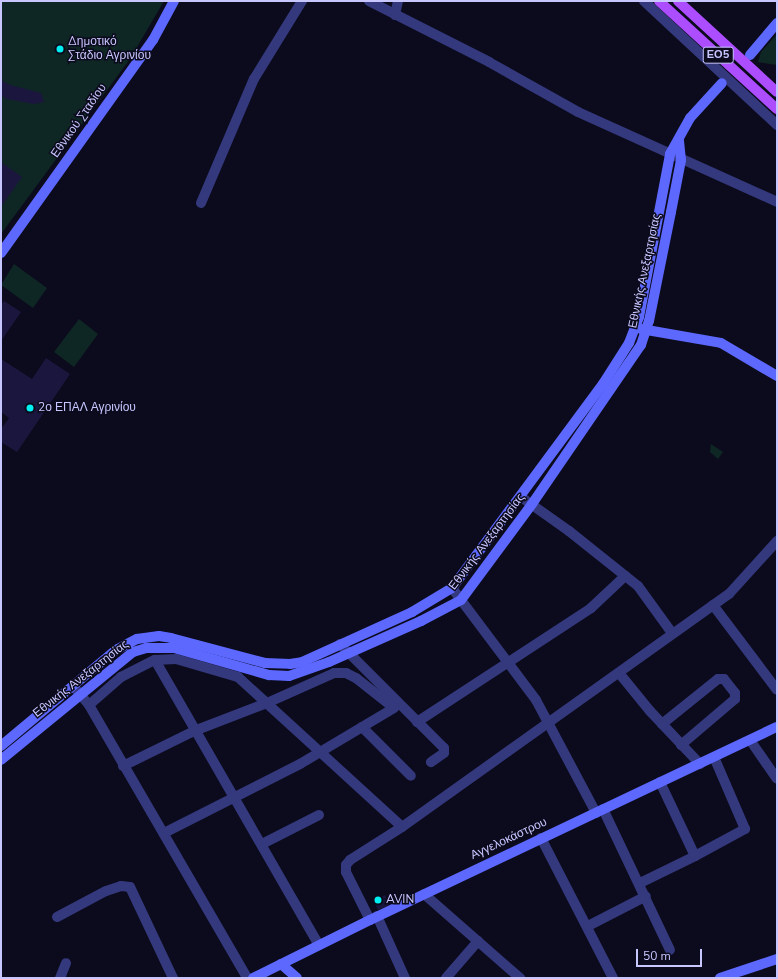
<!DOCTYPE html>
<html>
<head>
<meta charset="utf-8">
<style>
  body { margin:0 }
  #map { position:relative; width:778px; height:979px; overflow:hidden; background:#0c0b1d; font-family:"Nunito Sans",sans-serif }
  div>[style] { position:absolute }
  .green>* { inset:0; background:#0e2724 }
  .building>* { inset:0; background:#1b163e }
  .street>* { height:10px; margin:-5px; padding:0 5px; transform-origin:5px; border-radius:5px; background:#34387d }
  .secondary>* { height:10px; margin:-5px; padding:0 5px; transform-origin:5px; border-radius:5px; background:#5d68ff }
  .primary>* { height:10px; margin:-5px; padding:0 5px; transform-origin:5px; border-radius:5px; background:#ac4dff }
  .dots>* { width:11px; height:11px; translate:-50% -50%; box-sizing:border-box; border:2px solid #0c0b1d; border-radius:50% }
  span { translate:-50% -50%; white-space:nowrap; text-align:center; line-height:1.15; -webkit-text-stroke:3px #0c0b1d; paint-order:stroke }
  .shield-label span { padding:1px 3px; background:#0c0b1d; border:1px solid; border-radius:3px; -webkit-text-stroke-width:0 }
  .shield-label { font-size:11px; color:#c8c6ff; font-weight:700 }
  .poi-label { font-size:12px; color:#c8c6ff }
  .left { translate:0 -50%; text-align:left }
  .street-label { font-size:12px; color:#c8c6ff }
  .frame { position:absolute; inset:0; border:2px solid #c8c6ff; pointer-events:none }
  .scale { position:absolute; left:636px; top:949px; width:66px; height:18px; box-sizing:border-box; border:2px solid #c8c6ff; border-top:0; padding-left:5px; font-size:12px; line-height:14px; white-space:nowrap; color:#c8c6ff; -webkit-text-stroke:3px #0c0b1d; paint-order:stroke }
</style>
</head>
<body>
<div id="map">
  <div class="green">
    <div style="clip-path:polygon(1px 1px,164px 1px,130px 59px,1px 234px)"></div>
    <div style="clip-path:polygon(777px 34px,777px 65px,758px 62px,761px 52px)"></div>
    <div style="clip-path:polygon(14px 264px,47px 288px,33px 308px,1px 285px)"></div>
    <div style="clip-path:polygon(79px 319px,98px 334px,74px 367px,54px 352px)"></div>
    <div style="clip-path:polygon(711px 444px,723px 452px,718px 459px,710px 452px)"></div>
  </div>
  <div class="building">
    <div style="clip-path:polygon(1px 80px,10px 85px,41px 93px,44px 102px,34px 104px,6px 99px,1px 95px)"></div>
    <div style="clip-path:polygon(1px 162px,22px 177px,1px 207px)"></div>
    <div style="clip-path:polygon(4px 301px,21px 312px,1px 341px,1px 305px)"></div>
    <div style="clip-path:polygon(46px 358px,70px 374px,17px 452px,1px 442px,1px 429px,9px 418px,1px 412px,1px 359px,32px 379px)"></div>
    <div style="clip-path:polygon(385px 895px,389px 905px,378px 910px,373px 900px)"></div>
  </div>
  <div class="street">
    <div style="left:369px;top:1px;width:135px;rotate:26.9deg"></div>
    <div style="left:489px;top:62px;width:102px;rotate:29.3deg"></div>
    <div style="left:578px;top:112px;width:218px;rotate:24.3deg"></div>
    <div style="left:644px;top:1px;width:182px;rotate:43deg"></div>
    <div style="left:395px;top:15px;width:14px;rotate:-78deg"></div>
    <div style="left:201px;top:203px;width:135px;rotate:-66.9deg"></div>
    <div style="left:254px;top:79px;width:92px;rotate:-58.4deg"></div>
    <div style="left:521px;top:497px;width:59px;rotate:35.3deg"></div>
    <div style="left:569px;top:531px;width:88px;rotate:38.6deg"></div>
    <div style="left:638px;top:586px;width:58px;rotate:54.1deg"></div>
    <div style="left:452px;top:588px;width:140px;rotate:53.1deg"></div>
    <div style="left:536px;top:700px;width:128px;rotate:62deg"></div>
    <div style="left:713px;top:605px;width:106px;rotate:53deg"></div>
    <div style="left:340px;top:644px;width:147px;rotate:45deg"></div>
    <div style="left:444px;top:748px;width:5px;rotate:90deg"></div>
    <div style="left:444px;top:753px;width:16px;rotate:145deg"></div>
    <div style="left:155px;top:660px;width:329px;rotate:60.1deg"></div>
    <div style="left:619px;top:673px;width:49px;rotate:50.8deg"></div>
    <div style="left:650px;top:711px;width:73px;rotate:46.7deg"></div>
    <div style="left:74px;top:687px;width:23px;rotate:50deg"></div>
    <div style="left:89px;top:705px;width:315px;rotate:59.9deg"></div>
    <div style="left:89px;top:705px;width:43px;rotate:-41.2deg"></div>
    <div style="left:121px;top:677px;width:38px;rotate:-27deg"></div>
    <div style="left:155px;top:660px;width:21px;rotate:-3deg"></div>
    <div style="left:176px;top:659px;width:65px;rotate:16.2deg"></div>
    <div style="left:238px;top:677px;width:222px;rotate:42.4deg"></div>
    <div style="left:417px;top:722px;width:208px;rotate:-33.2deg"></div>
    <div style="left:591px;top:608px;width:47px;rotate:-43.3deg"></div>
    <div style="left:662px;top:724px;width:72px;rotate:-38.8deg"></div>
    <div style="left:718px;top:679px;width:6px"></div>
    <div style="left:724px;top:679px;width:18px;rotate:52deg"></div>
    <div style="left:735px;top:693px;width:6px;rotate:90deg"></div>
    <div style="left:735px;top:699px;width:71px;rotate:139.6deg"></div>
    <div style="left:362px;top:727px;width:69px;rotate:45deg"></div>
    <div style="left:750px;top:740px;width:47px;rotate:55.3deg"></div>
    <div style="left:123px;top:766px;width:79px;rotate:-26.2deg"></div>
    <div style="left:194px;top:731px;width:78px;rotate:-21deg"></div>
    <div style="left:267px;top:703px;width:73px;rotate:-24.1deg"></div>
    <div style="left:334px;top:673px;width:12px"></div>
    <div style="left:346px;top:673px;width:11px;rotate:27deg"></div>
    <div style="left:356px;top:678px;width:48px;rotate:38.3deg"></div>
    <div style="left:394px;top:708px;width:109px;rotate:149.2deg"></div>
    <div style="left:300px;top:764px;width:153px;rotate:153.1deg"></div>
    <div style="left:603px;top:809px;width:156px;rotate:64.6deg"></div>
    <div style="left:541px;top:838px;width:157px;rotate:62.8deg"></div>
    <div style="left:262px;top:844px;width:64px;rotate:-27deg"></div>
    <div style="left:695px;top:856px;width:57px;rotate:-28.4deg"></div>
    <div style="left:745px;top:829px;width:78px;rotate:-113.3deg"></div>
    <div style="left:640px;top:883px;width:61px;rotate:-26.1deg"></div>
    <div style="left:695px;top:856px;width:82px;rotate:-115.3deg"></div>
    <div style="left:424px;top:894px;width:128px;rotate:41.2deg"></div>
    <div style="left:377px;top:916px;width:68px;rotate:65.7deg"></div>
    <div style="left:57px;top:917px;width:55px;rotate:-28deg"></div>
    <div style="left:106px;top:891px;width:16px;rotate:-18deg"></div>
    <div style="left:121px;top:886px;width:9px;rotate:6deg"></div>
    <div style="left:130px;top:887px;width:101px;rotate:64.7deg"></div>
    <div style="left:370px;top:920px;width:54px;rotate:-116.6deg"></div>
    <div style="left:346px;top:872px;width:7px;rotate:-90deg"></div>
    <div style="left:346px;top:865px;width:6px;rotate:-51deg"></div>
    <div style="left:350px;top:860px;width:62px;rotate:-32.4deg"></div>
    <div style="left:402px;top:827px;width:402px;rotate:-35.5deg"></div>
    <div style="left:729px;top:594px;width:72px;rotate:-47.8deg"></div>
    <div style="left:588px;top:926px;width:65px;rotate:-27.3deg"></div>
    <div style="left:60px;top:978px;width:16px;rotate:-68deg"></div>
    <div style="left:446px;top:978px;width:49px;rotate:-49.1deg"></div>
  </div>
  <div class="secondary">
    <div style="left:750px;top:55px;width:42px;rotate:-49.8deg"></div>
    <div style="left:1px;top:253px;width:262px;rotate:-54.5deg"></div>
    <div style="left:153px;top:40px;width:44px;rotate:-61.7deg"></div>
    <div style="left:641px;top:329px;width:81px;rotate:9.9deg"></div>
    <div style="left:721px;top:343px;width:65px;rotate:30.5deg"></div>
    <div style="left:1px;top:746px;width:150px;rotate:-39.9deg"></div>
    <div style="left:116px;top:650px;width:24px;rotate:-28deg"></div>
    <div style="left:137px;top:639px;width:22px;rotate:-8deg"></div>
    <div style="left:159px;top:636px;width:12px;rotate:9deg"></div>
    <div style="left:171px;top:638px;width:97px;rotate:14.9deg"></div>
    <div style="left:265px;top:663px;width:25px;rotate:2deg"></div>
    <div style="left:290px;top:664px;width:12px;rotate:-9deg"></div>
    <div style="left:302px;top:662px;width:121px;rotate:-24.4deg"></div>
    <div style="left:412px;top:612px;width:47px;rotate:-31deg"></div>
    <div style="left:452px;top:588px;width:254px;rotate:-53.5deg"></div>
    <div style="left:603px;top:384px;width:49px;rotate:-57.6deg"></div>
    <div style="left:629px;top:343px;width:28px;rotate:-69deg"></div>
    <div style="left:639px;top:317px;width:166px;rotate:-79.2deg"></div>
    <div style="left:670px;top:154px;width:41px;rotate:-60.9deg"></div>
    <div style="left:690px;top:118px;width:47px;rotate:-47.6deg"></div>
    <div style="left:1px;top:760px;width:171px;rotate:-39.3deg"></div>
    <div style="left:133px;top:652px;width:14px;rotate:-17deg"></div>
    <div style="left:146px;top:648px;width:28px"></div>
    <div style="left:174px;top:648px;width:99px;rotate:15.9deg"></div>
    <div style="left:269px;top:675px;width:20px;rotate:3deg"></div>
    <div style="left:289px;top:676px;width:42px;rotate:-19.3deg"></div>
    <div style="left:329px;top:662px;width:101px;rotate:-24deg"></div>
    <div style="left:421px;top:621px;width:45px;rotate:-27.7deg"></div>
    <div style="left:461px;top:600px;width:119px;rotate:-53.5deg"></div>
    <div style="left:532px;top:504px;width:193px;rotate:-55.6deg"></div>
    <div style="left:641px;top:345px;width:25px;rotate:-72deg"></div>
    <div style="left:649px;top:321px;width:111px;rotate:-78.6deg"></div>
    <div style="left:671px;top:212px;width:53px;rotate:-79.1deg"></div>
    <div style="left:681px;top:160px;width:20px;rotate:-96deg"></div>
    <div style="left:281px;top:964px;width:21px;rotate:41deg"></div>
    <div style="left:253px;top:978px;width:131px;rotate:-26.4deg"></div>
    <div style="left:370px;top:920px;width:450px;rotate:-25.4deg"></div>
    <div style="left:720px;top:978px;width:60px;rotate:-18.4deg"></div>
  </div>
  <div class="primary">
    <div style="left:659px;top:1px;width:160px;rotate:42.5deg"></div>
    <div style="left:678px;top:1px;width:134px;rotate:42.6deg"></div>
  </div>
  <div class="dots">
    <div style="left:60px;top:49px;background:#00eff1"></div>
    <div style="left:30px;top:408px;background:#00eff1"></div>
    <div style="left:378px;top:900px;background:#00eff1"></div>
  </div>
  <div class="shield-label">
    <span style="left:718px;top:55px">ΕΟ5</span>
  </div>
  <div class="poi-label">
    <span class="left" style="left:68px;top:49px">Δημοτικό<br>Στάδιο Αγρινίου</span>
    <span class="left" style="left:38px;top:408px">2ο ΕΠΑΛ Αγρινίου</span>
    <span class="left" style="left:386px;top:900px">AVIN</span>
  </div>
  <div class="street-label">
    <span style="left:79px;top:121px;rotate:-55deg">Εθνικού Σταδίου</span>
    <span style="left:645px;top:271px;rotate:-78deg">Εθνικής Ανεξαρτησίας</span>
    <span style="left:487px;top:542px;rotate:-53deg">Εθνικής Ανεξαρτησίας</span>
    <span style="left:81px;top:679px;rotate:-38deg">Εθνικής Ανεξαρτησίας</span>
    <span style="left:509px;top:839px;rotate:-25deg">Αγγελοκάστρου</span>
  </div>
  <div class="frame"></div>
  <div class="scale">50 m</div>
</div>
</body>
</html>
